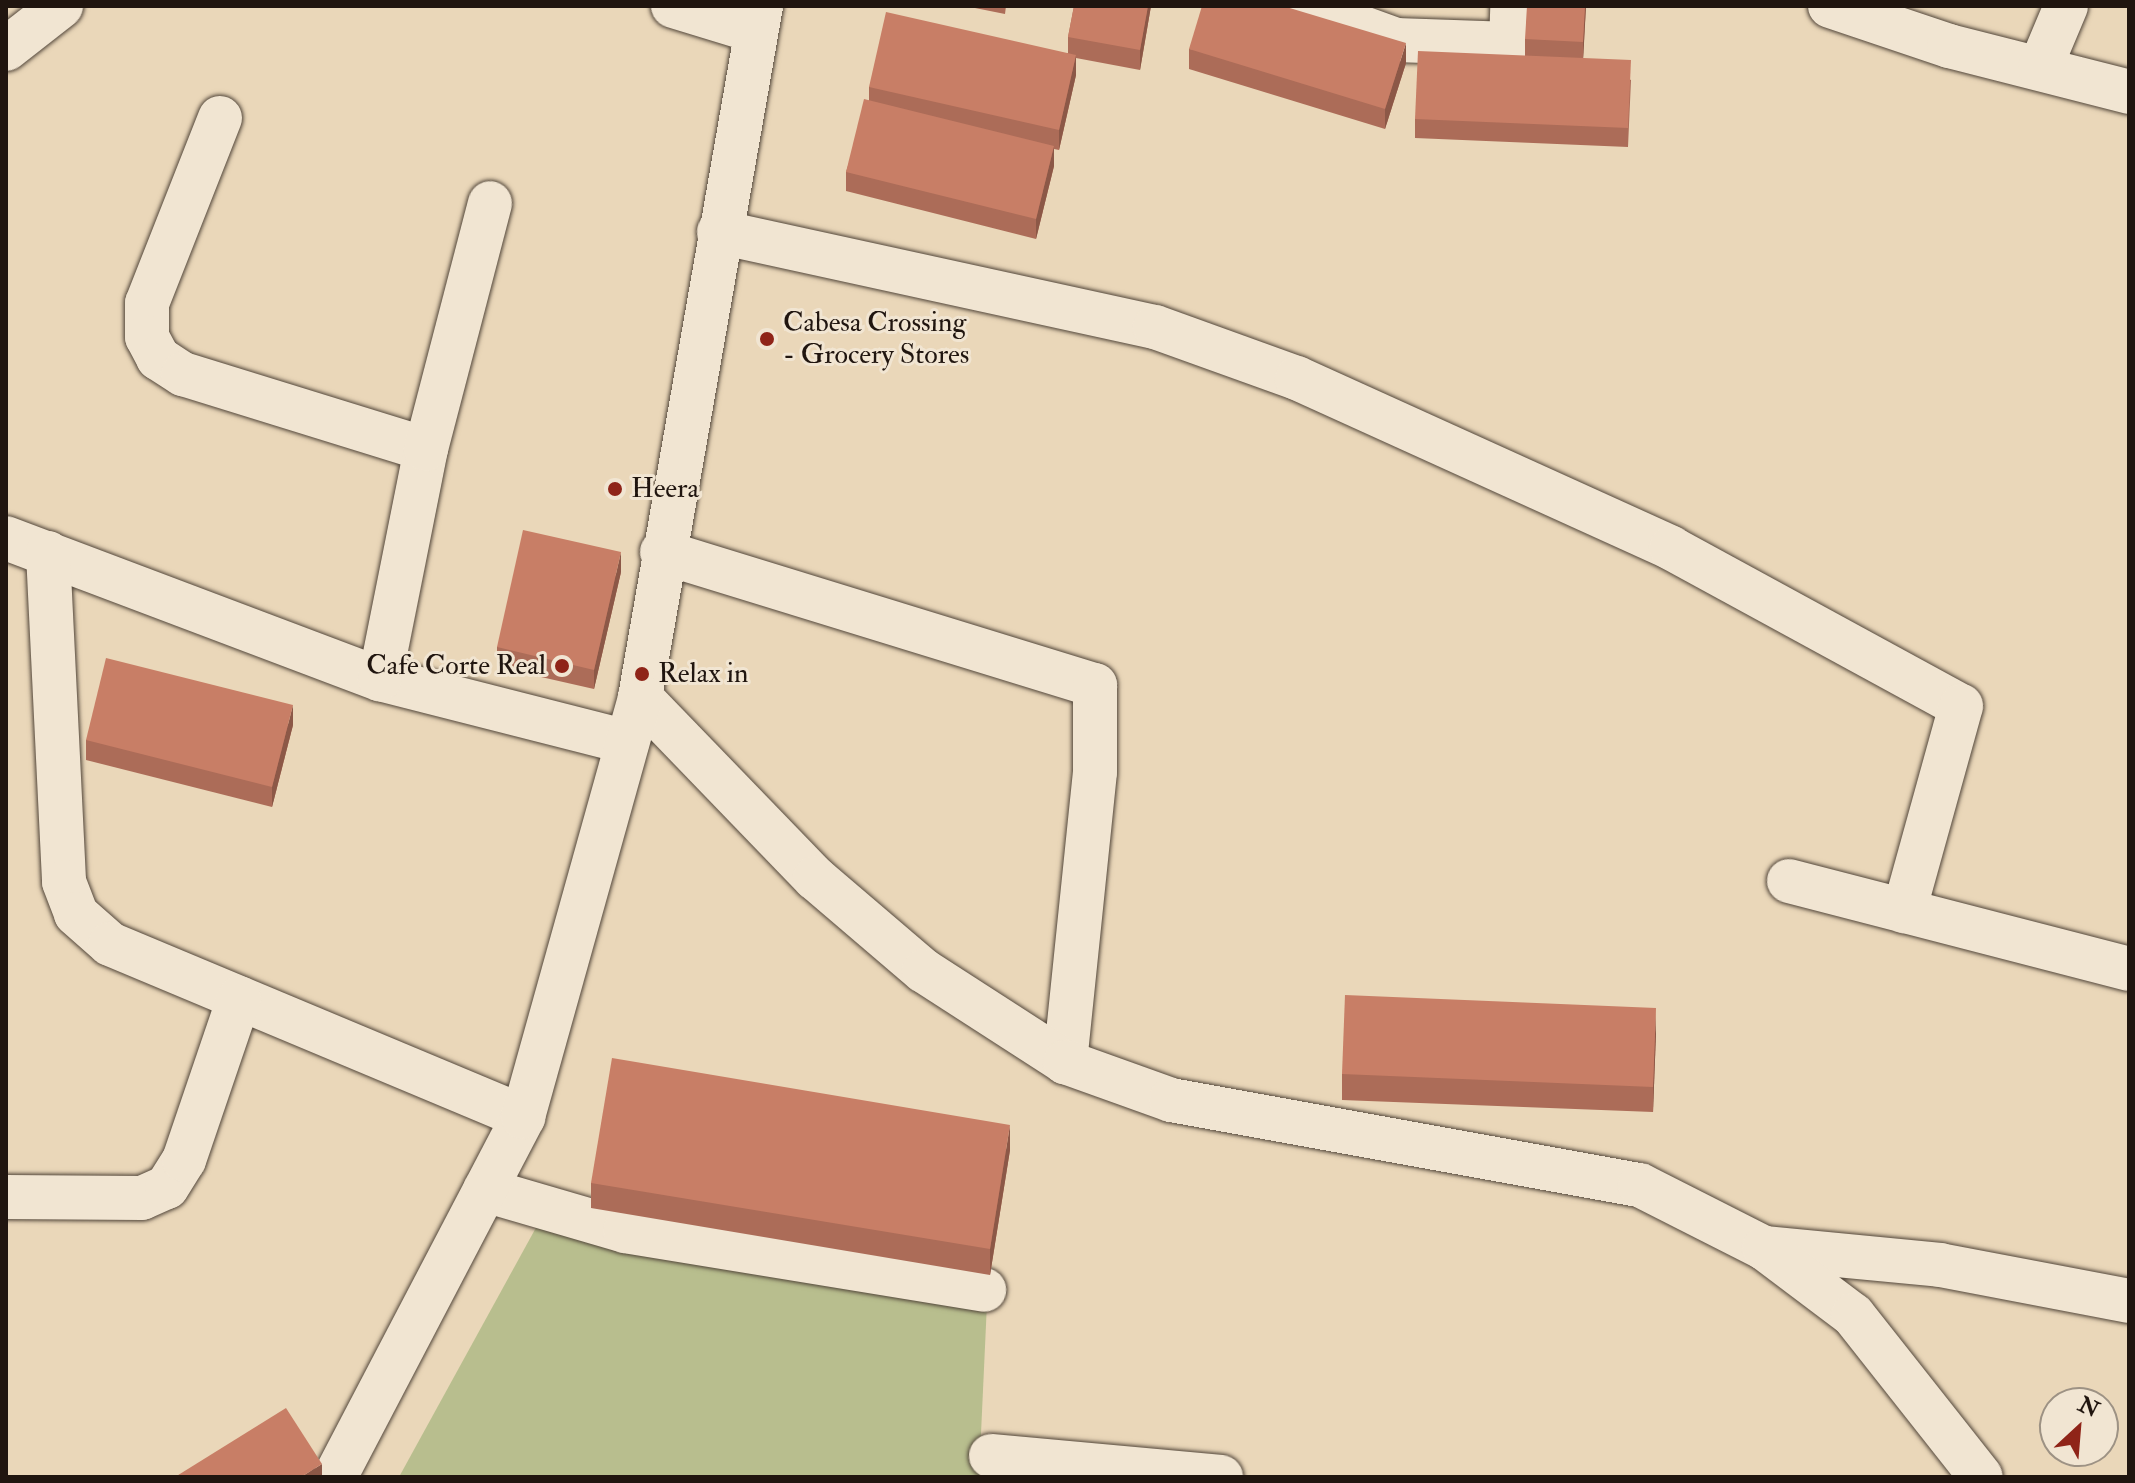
<!DOCTYPE html>
<html>
<head>
<meta charset="utf-8">
<style>
  body { margin:0 }
  #map { position:relative; width:2135px; height:1483px; overflow:hidden; background:#ead7b9; font-family:"IM FELL Double Pica",serif }
  div>[style] { position:absolute }
  .green>* { inset:0; background:#b8be8e }
  .roads { filter:drop-shadow(0 0 2px #52463a) drop-shadow(0 0 2px #52463a) }
  .street>* { height:44px; margin:-22px; padding:0 22px; transform-origin:22px; border-radius:22px; background:#f1e5d2 }
  .secondary>* { height:44px; margin:-22px; padding:0 22px; transform-origin:22px; border-radius:22px; background:#f1e5d2 }
  .wall>* { inset:0; background:#ac6c58 }
  .shaded-wall>* { inset:0; background:#8c5847 }
  .building>* { inset:0; background:#c87e66 }
  .dots>* { width:22px; height:22px; translate:-50% -50%; box-sizing:border-box; border:4px solid #f1e5d2; border-radius:50% }
  span { translate:-50% -50%; white-space:nowrap; text-align:center; line-height:1.15; -webkit-text-stroke:6px #f1e5d2; paint-order:stroke }
  .poi-label { font-size:28px; color:#20150f }
  .left { translate:0 -50%; text-align:left }
  .right { translate:-100% -50%; text-align:right }
  .frame { position:absolute; inset:0; border:8px solid #20150f; pointer-events:none }
  .north { position:absolute; left:2039px; top:1387px; width:80px; height:80px; box-sizing:border-box; background:#f1e5d2; border:2px solid #9d9284; border-radius:50%; rotate:26deg; font-size:22px; font-weight:700; line-height:32px; text-align:center; color:#20150f }
  .north::after { content:''; display:block; margin:auto; width:28px; height:36px; background:#8f2418; clip-path:polygon(50% 0,100% 100%,50% 72%,0 100%) }
</style>
</head>
<body>
<div id="map">
  <div class="green">
    <div style="clip-path:polygon(538px 1224px,987px 1303px,979px 1477px,399px 1477px)"></div>
  </div>
  <div class="roads">
    <div class="street">
      <div style="left:673px;top:6px;width:86px;rotate:17deg"></div>
      <div style="left:1302px;top:6px;width:100px;rotate:19.9deg"></div>
      <div style="left:1396px;top:40px;width:115px;rotate:2deg"></div>
      <div style="left:1511px;top:44px;width:38px;rotate:-88deg"></div>
      <div style="left:1830px;top:6px;width:126px;rotate:18.6deg"></div>
      <div style="left:1949px;top:46px;width:186px;rotate:14.3deg"></div>
      <div style="left:6px;top:49px;width:70px;rotate:-38deg"></div>
      <div style="left:2040px;top:68px;width:67px;rotate:-67.2deg"></div>
      <div style="left:220px;top:118px;width:199px;rotate:111.5deg"></div>
      <div style="left:147px;top:303px;width:34px;rotate:90deg"></div>
      <div style="left:147px;top:337px;width:24px;rotate:62deg"></div>
      <div style="left:158px;top:358px;width:30px;rotate:33deg"></div>
      <div style="left:183px;top:374px;width:254px;rotate:17.2deg"></div>
      <div style="left:719px;top:232px;width:446px;rotate:12.3deg"></div>
      <div style="left:1155px;top:327px;width:151px;rotate:19.8deg"></div>
      <div style="left:1297px;top:378px;width:411px;rotate:24.4deg"></div>
      <div style="left:1671px;top:548px;width:330px;rotate:28.6deg"></div>
      <div style="left:1961px;top:706px;width:213px;rotate:105.5deg"></div>
      <div style="left:6px;top:538px;width:400px;rotate:20.7deg"></div>
      <div style="left:380px;top:679px;width:255px;rotate:14.3deg"></div>
      <div style="left:662px;top:552px;width:453px;rotate:17.1deg"></div>
      <div style="left:1095px;top:685px;width:87px;rotate:90deg"></div>
      <div style="left:1095px;top:772px;width:292px;rotate:95.9deg"></div>
      <div style="left:48px;top:553px;width:329px;rotate:87.2deg"></div>
      <div style="left:64px;top:882px;width:34px;rotate:69deg"></div>
      <div style="left:76px;top:914px;width:45px;rotate:41.4deg"></div>
      <div style="left:110px;top:944px;width:448px;rotate:22.7deg"></div>
      <div style="left:380px;top:679px;width:235px;rotate:-78.7deg"></div>
      <div style="left:426px;top:449px;width:254px;rotate:-75.4deg"></div>
      <div style="left:1789px;top:881px;width:351px;rotate:14.5deg"></div>
      <div style="left:485px;top:1190px;width:146px;rotate:16.3deg"></div>
      <div style="left:625px;top:1231px;width:364px;rotate:9.3deg"></div>
      <div style="left:6px;top:1197px;width:136px;rotate:0.4deg"></div>
      <div style="left:142px;top:1198px;width:27px;rotate:-24deg"></div>
      <div style="left:167px;top:1187px;width:32px;rotate:-58deg"></div>
      <div style="left:184px;top:1160px;width:171px;rotate:-71.2deg"></div>
      <div style="left:1764px;top:1248px;width:177px;rotate:5.5deg"></div>
      <div style="left:1940px;top:1265px;width:192px;rotate:10.8deg"></div>
      <div style="left:991px;top:1456px;width:231px;rotate:5.2deg"></div>
    </div>
    <div class="secondary">
      <div style="left:761px;top:6px;width:702px;rotate:99.93deg"></div>
      <div style="left:640px;top:697px;width:252px;rotate:46deg"></div>
      <div style="left:815px;top:878px;width:143px;rotate:40.5deg"></div>
      <div style="left:924px;top:971px;width:168px;rotate:32.8deg"></div>
      <div style="left:1065px;top:1062px;width:113px;rotate:19.7deg"></div>
      <div style="left:1171px;top:1100px;width:477px;rotate:10.3deg"></div>
      <div style="left:1640px;top:1185px;width:139px;rotate:26.9deg"></div>
      <div style="left:1764px;top:1248px;width:111px;rotate:37deg"></div>
      <div style="left:1853px;top:1315px;width:206px;rotate:51.7deg"></div>
      <div style="left:335px;top:1477px;width:406px;rotate:-62.4deg"></div>
      <div style="left:523px;top:1117px;width:436px;rotate:-74.4deg"></div>
    </div>
  </div>
  <div class="wall">
    <div style="clip-path:polygon(965px 6px,1006px 6px,1005px 14px)"></div>
    <div style="clip-path:polygon(1074px 6px,1151px 6px,1140px 70px,1076px 58px,1076px 75px,1059px 150px,1054px 149px,1054px 166px,1036px 239px,846px 191px,846px 172px,869px 100px,869px 87px,1068px 53px,1068px 37px)"></div>
    <div style="clip-path:polygon(1586px 6px,1583px 58px,1631px 80px,1628px 147px,1415px 138px,1415px 119px,1525px 56px,1525px 39px)"></div>
    <div style="clip-path:polygon(1189px 49px,1406px 63px,1385px 129px,1189px 69px)"></div>
    <div style="clip-path:polygon(621px 572px,594px 689px,497px 667px,497px 647px)"></div>
    <div style="clip-path:polygon(293px 725px,272px 807px,86px 760px,86px 740px)"></div>
    <div style="clip-path:polygon(1656px 1033px,1653px 1112px,1342px 1100px,1342px 1074px)"></div>
    <div style="clip-path:polygon(1010px 1150px,990px 1275px,591px 1208px,591px 1183px)"></div>
  </div>
  <div class="shaded-wall">
    <div style="clip-path:polygon(1148px 6px,1151px 6px,1140px 70px,1140px 50px)"></div>
    <div style="clip-path:polygon(1585px 6px,1586px 6px,1583px 62px,1583px 42px)"></div>
    <div style="clip-path:polygon(1406px 43px,1406px 63px,1385px 129px,1385px 109px)"></div>
    <div style="clip-path:polygon(1076px 55px,1076px 75px,1059px 150px,1059px 130px)"></div>
    <div style="clip-path:polygon(1054px 146px,1054px 166px,1036px 239px,1036px 219px)"></div>
    <div style="clip-path:polygon(621px 552px,621px 572px,594px 689px,594px 670px)"></div>
    <div style="clip-path:polygon(293px 705px,293px 725px,272px 807px,272px 787px)"></div>
    <div style="clip-path:polygon(1656px 1008px,1656px 1033px,1653px 1112px,1653px 1087px)"></div>
    <div style="clip-path:polygon(1010px 1125px,1010px 1150px,990px 1275px,990px 1249px)"></div>
    <div style="clip-path:polygon(322px 1464px,322px 1477px,301px 1477px)"></div>
  </div>
  <div class="building">
    <div style="clip-path:polygon(1074px 6px,1148px 6px,1140px 50px,1068px 37px)"></div>
    <div style="clip-path:polygon(1202px 6px,1283px 6px,1406px 43px,1385px 109px,1189px 49px)"></div>
    <div style="clip-path:polygon(1527px 6px,1585px 6px,1583px 42px,1525px 39px)"></div>
    <div style="clip-path:polygon(886px 12px,1076px 55px,1059px 130px,869px 87px)"></div>
    <div style="clip-path:polygon(1418px 51px,1631px 60px,1628px 128px,1415px 119px)"></div>
    <div style="clip-path:polygon(864px 99px,1054px 146px,1036px 219px,846px 172px)"></div>
    <div style="clip-path:polygon(523px 530px,621px 552px,594px 670px,497px 647px)"></div>
    <div style="clip-path:polygon(106px 658px,293px 705px,272px 787px,86px 740px)"></div>
    <div style="clip-path:polygon(1345px 995px,1656px 1008px,1653px 1087px,1342px 1074px)"></div>
    <div style="clip-path:polygon(612px 1058px,1010px 1125px,990px 1249px,591px 1183px)"></div>
    <div style="clip-path:polygon(286px 1408px,322px 1464px,301px 1477px,175px 1477px)"></div>
  </div>
  <div class="dots">
    <div style="left:767px;top:339px;background:#8f2418"></div>
    <div style="left:615px;top:489px;background:#8f2418"></div>
    <div style="left:562px;top:666px;background:#8f2418"></div>
    <div style="left:642px;top:674px;background:#8f2418"></div>
  </div>
  <div class="poi-label">
    <span class="left" style="left:783px;top:339px">Cabesa Crossing<br>- Grocery Stores</span>
    <span class="left" style="left:631px;top:489px">Heera</span>
    <span class="right" style="left:546px;top:666px">Cafe Corte Real</span>
    <span class="left" style="left:658px;top:674px">Relax in</span>
  </div>
  <div class="frame"></div>
  <div class="north">N</div>
</div>
</body>
</html>
